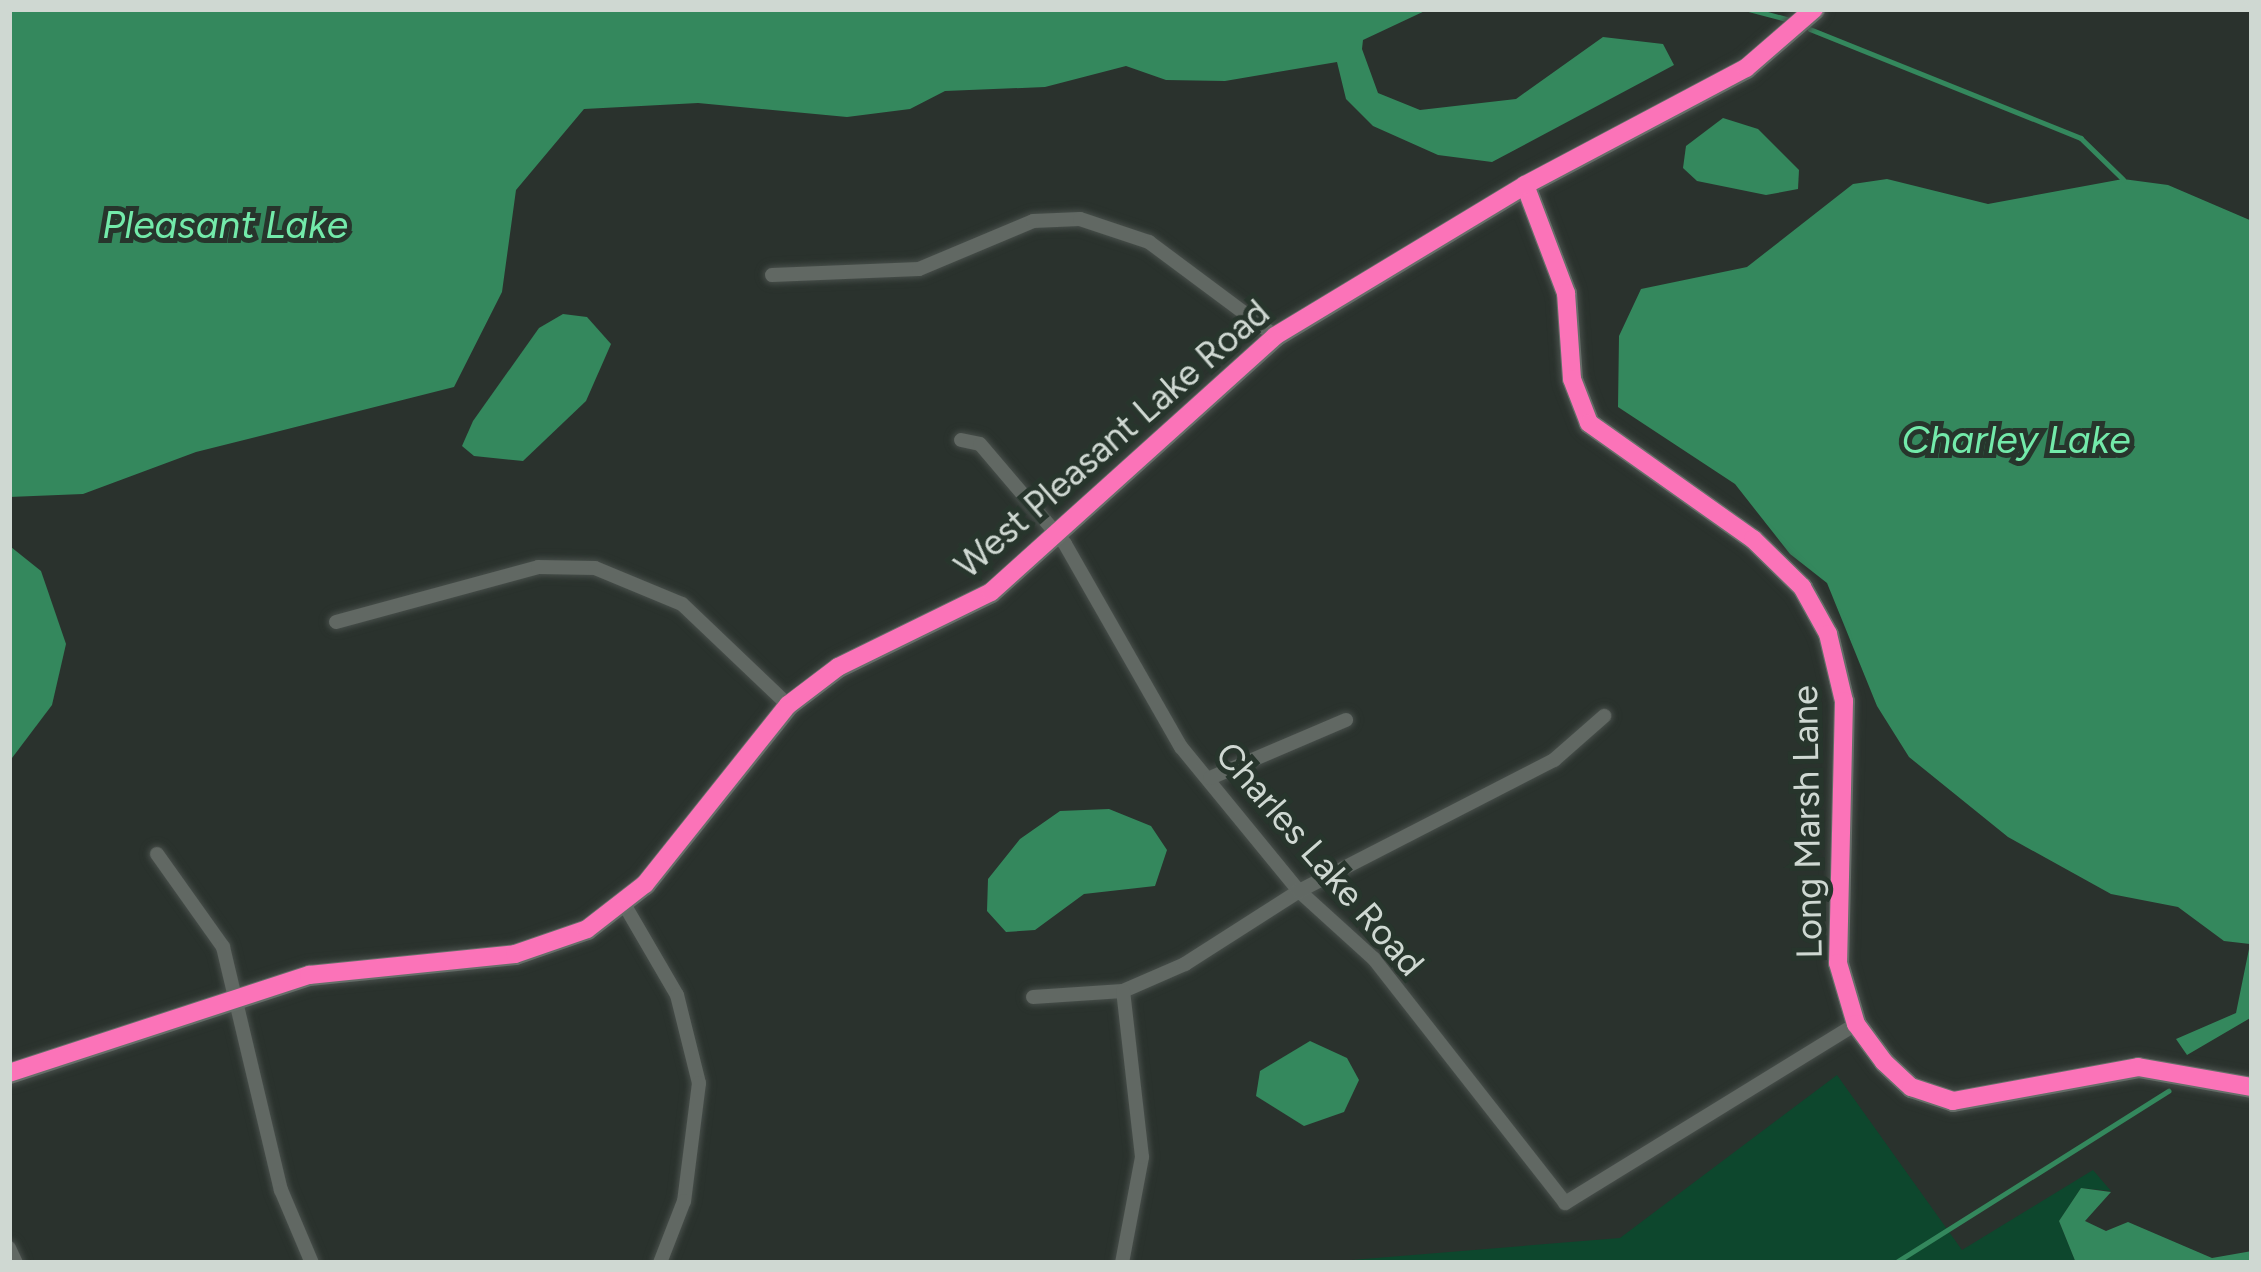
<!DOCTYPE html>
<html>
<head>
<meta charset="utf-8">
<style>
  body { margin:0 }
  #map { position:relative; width:2261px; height:1272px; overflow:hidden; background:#2a322d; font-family:Figtree,sans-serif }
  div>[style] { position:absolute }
  .green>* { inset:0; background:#0d472d }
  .water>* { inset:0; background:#34885d }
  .stream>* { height:4.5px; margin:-2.25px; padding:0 2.25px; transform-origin:2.25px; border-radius:2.25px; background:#34885d }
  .roads { filter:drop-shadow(0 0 3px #484f4b) drop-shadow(0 0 3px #484f4b) }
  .street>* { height:14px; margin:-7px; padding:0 7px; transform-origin:7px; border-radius:7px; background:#616863 }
  .secondary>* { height:21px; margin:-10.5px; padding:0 10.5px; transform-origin:10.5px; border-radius:10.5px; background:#656d68 }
  .cycleway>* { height:18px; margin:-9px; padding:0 9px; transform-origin:9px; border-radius:9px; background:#fb73b8 }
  span { translate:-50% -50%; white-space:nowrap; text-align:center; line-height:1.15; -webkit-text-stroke:10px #27352c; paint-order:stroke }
  .street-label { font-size:36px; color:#cfd8d2 }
  .water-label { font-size:39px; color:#73eaaa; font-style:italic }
  .frame { position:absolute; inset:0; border:12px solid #cfd8d2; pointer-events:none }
</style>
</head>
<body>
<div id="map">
  <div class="green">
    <div style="clip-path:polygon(1837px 1075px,1962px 1250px,2093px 1170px,2111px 1191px,2081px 1188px,2059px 1221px,2076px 1263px,1315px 1263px,1620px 1238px)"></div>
  </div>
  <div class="water">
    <div style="clip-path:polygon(9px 9px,1429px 9px,1363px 40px,1362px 49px,1378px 93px,1420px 110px,1516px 99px,1603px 37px,1663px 44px,1674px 65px,1492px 162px,1438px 155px,1373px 126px,1346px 99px,1337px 62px,1225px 81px,1166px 80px,1126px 66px,1045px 87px,945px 91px,910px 109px,847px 117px,698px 103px,584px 109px,516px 190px,502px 292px,454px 387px,196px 452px,83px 494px,9px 497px)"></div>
    <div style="clip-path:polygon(1723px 118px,1758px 129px,1799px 170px,1798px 189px,1766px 195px,1697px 181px,1683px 168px,1686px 146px)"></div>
    <div style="clip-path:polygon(1887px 179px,1988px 204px,2123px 179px,2168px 185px,2252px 221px,2252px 1017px,2187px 1055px,2176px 1039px,2236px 1013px,2250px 944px,2224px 941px,2178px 907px,2111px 894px,2008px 837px,1909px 757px,1877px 706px,1827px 583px,1790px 554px,1735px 484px,1618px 407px,1619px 336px,1641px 289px,1747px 267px,1853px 184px)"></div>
    <div style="clip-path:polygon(563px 314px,587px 317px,611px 344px,586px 401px,523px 461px,474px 456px,462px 446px,473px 421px,539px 328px)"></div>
    <div style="clip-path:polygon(11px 547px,41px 571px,66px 644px,52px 705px,9px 762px)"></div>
    <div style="clip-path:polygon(1109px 809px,1151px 826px,1167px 850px,1155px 886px,1084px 894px,1035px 930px,1006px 932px,987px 911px,988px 879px,1020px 839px,1060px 811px)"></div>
    <div style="clip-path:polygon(1310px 1041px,1347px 1058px,1359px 1080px,1344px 1112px,1304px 1126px,1256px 1096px,1260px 1071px)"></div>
    <div style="clip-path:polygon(2081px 1188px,2111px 1192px,2085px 1221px,2106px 1231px,2128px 1222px,2212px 1258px,2252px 1251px,2252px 1263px,2076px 1263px,2059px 1221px)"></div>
  </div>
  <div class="stream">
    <div style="left:1749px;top:9px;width:39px;rotate:15deg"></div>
    <div style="left:1810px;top:29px;width:292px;rotate:21.9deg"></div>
    <div style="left:2081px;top:138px;width:59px;rotate:44.3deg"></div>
    <div style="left:1895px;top:1263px;width:323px;rotate:-32.2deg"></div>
  </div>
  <div class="roads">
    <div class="street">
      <div style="left:772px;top:275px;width:147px;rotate:-2.3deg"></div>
      <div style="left:919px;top:269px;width:124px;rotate:-22.8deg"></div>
      <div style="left:1033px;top:221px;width:47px;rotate:-2.4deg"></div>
      <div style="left:1080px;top:219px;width:73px;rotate:18.4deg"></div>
      <div style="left:1149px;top:242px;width:157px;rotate:36.7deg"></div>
      <div style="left:961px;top:440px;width:19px;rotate:12deg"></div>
      <div style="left:980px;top:444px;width:131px;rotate:49.6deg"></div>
      <div style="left:1065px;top:544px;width:234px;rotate:60.3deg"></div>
      <div style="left:1181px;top:747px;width:186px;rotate:50.7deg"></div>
      <div style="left:1299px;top:891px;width:101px;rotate:42.2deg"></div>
      <div style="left:1374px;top:959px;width:310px;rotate:51.9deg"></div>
      <div style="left:1565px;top:1203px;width:342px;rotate:-31.6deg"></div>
      <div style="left:336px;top:622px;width:209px;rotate:-15.2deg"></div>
      <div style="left:538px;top:567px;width:57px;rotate:1deg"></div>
      <div style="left:595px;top:568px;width:94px;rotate:22.5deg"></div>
      <div style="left:682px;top:604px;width:146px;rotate:43.6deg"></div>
      <div style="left:1210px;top:778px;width:148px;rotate:-23.1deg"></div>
      <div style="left:157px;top:854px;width:114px;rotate:54.6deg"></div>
      <div style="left:223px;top:947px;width:250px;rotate:76.6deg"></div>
      <div style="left:281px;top:1190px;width:79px;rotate:67deg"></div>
      <div style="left:624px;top:904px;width:105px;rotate:59.8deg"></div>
      <div style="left:677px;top:995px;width:91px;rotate:76deg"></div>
      <div style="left:699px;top:1083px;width:119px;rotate:97.2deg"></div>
      <div style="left:684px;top:1201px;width:66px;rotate:111.2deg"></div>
      <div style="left:1033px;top:997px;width:90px;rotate:-3.8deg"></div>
      <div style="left:1123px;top:991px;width:68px;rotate:-23.5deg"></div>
      <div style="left:1185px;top:964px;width:135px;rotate:-32.6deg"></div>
      <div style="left:1299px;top:891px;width:287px;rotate:-27.2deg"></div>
      <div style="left:1554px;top:760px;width:67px;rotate:-41.3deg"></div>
      <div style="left:9px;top:1248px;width:17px;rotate:65deg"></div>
      <div style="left:1122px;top:1263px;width:108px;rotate:-79.3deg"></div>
      <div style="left:1142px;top:1157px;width:167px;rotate:-96.5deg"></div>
    </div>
    <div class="secondary">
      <div style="left:1525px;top:185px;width:116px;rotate:69.2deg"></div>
      <div style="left:1566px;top:293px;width:86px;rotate:86deg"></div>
      <div style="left:1572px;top:379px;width:47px;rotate:68.9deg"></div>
      <div style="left:1589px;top:423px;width:201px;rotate:35.3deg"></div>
      <div style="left:1753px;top:539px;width:69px;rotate:44.4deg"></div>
      <div style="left:1802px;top:587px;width:54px;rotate:61deg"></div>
      <div style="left:1828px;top:634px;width:69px;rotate:76.6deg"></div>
      <div style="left:1844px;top:701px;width:262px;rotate:91.3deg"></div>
      <div style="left:1838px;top:963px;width:64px;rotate:73.6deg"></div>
      <div style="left:1856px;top:1024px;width:47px;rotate:53.6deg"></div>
      <div style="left:1884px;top:1062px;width:37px;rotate:43deg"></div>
      <div style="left:1911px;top:1087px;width:44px;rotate:18.4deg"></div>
      <div style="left:1953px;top:1101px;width:188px;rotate:-10.4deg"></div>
      <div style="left:2138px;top:1067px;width:116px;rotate:10deg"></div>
      <div style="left:9px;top:1073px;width:316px;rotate:-18.1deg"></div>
      <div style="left:309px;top:975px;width:207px;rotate:-5.8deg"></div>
      <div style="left:515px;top:954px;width:76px;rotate:-19.1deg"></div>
      <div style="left:587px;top:929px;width:73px;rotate:-37.8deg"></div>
      <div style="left:645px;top:884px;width:229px;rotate:-51.4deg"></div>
      <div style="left:788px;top:705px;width:63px;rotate:-37.2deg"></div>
      <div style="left:838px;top:667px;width:170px;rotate:-26.1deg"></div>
      <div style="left:991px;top:592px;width:382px;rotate:-42deg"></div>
      <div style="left:1275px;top:336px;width:292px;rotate:-31.1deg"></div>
      <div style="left:1525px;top:185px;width:250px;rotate:-27.9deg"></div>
      <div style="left:1746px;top:68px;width:90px;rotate:-40.9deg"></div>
    </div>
  </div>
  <div class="cycleway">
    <div style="left:1525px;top:185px;width:116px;rotate:69.2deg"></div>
    <div style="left:1566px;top:293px;width:86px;rotate:86deg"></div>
    <div style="left:1572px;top:379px;width:47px;rotate:68.9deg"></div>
    <div style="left:1589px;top:423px;width:201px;rotate:35.3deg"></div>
    <div style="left:1753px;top:539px;width:69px;rotate:44.4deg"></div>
    <div style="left:1802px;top:587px;width:54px;rotate:61deg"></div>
    <div style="left:1828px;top:634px;width:69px;rotate:76.6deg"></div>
    <div style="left:1844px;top:701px;width:262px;rotate:91.3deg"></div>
    <div style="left:1838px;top:963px;width:64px;rotate:73.6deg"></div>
    <div style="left:1856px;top:1024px;width:47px;rotate:53.6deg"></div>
    <div style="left:1884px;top:1062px;width:37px;rotate:43deg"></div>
    <div style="left:1911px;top:1087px;width:44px;rotate:18.4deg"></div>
    <div style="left:1953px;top:1101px;width:188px;rotate:-10.4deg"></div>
    <div style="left:2138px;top:1067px;width:116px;rotate:10deg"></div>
    <div style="left:9px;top:1073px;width:316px;rotate:-18.1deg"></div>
    <div style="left:309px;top:975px;width:207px;rotate:-5.8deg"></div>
    <div style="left:515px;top:954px;width:76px;rotate:-19.1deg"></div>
    <div style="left:587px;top:929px;width:73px;rotate:-37.8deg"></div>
    <div style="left:645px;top:884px;width:229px;rotate:-51.4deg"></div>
    <div style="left:788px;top:705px;width:63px;rotate:-37.2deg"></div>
    <div style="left:838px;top:667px;width:170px;rotate:-26.1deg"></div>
    <div style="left:991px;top:592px;width:382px;rotate:-42deg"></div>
    <div style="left:1275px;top:336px;width:292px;rotate:-31.1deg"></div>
    <div style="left:1525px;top:185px;width:250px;rotate:-27.9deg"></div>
    <div style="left:1746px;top:68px;width:90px;rotate:-40.9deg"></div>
  </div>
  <div class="street-label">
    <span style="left:1112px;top:439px;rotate:-41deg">West Pleasant Lake Road</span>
    <span style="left:1807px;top:822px;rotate:-91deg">Long Marsh Lane</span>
    <span style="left:1320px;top:859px;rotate:49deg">Charles Lake Road</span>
  </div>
  <div class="water-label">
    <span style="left:225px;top:225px">Pleasant Lake</span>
    <span style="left:2016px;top:440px">Charley Lake</span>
  </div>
  <div class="frame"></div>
</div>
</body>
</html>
